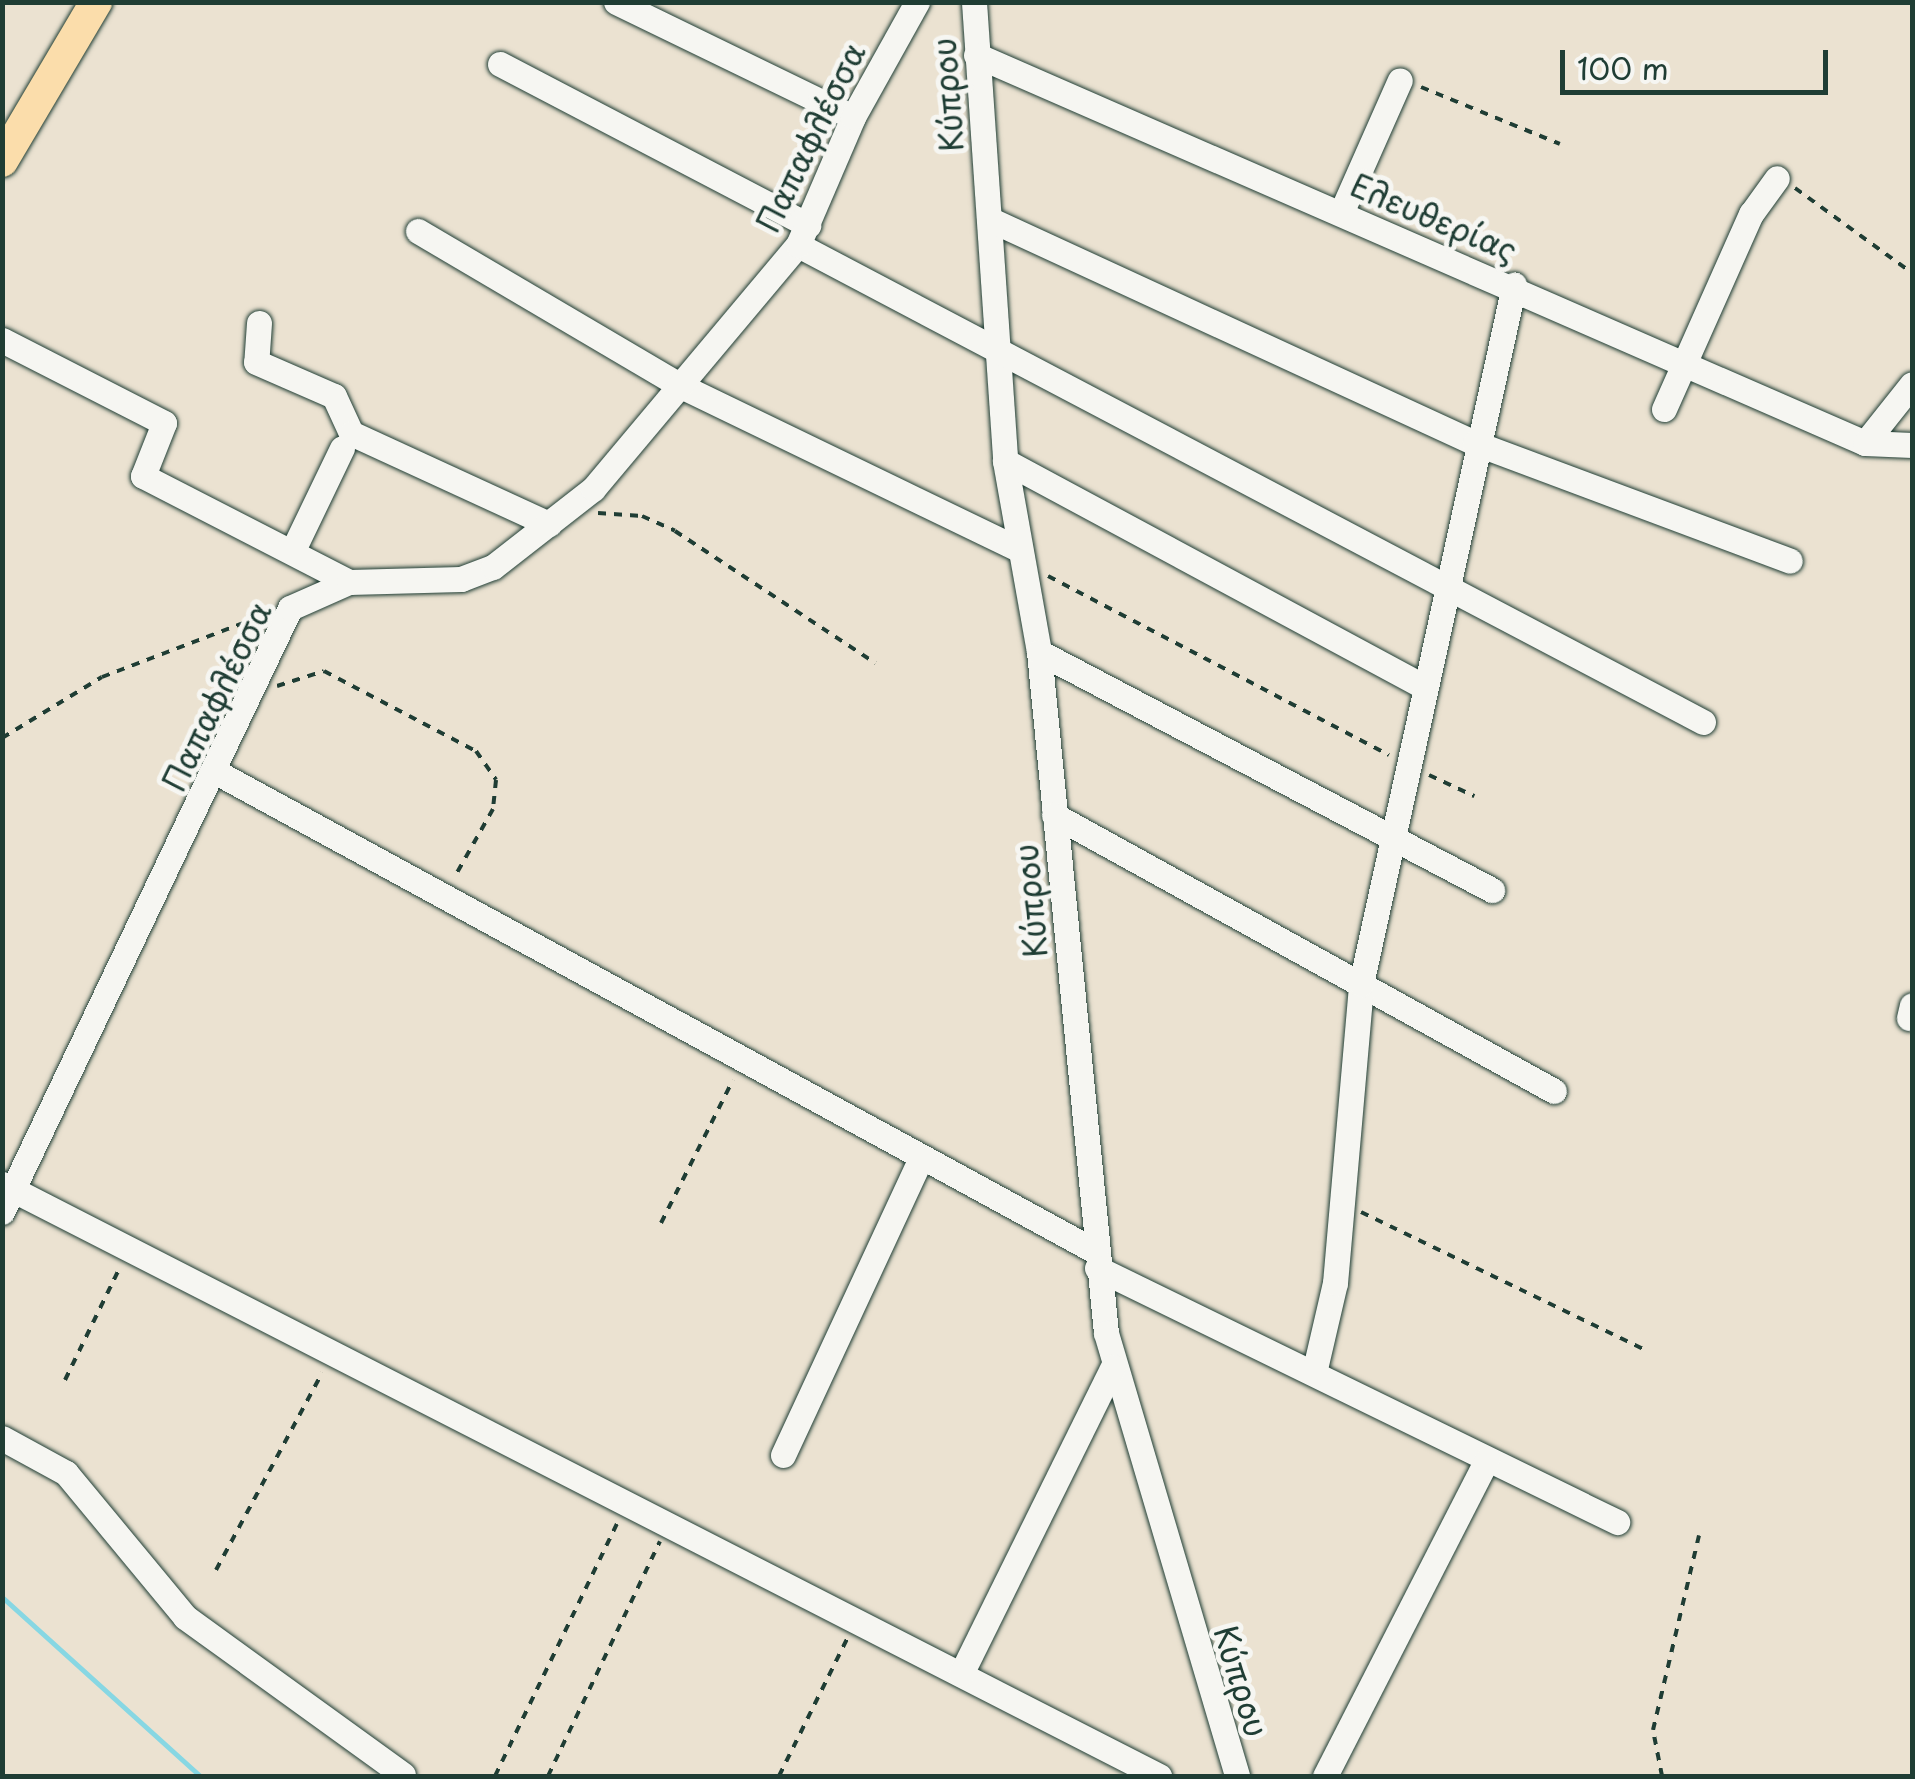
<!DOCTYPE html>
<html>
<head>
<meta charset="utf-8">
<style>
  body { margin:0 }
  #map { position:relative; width:1915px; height:1779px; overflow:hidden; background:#ebe2d1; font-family:"Playpen Sans",sans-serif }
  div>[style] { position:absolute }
  .stream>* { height:5px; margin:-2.5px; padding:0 2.5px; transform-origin:2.5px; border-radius:2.5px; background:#87d7e3 }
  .path>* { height:4px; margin-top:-2px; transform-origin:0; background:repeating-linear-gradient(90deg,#1f3d34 0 8px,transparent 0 16px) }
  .roads { filter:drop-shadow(0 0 2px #1f3d34) drop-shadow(0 0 2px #1f3d34) }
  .minor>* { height:25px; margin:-12.5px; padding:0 12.5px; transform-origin:12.5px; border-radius:12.5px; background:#f6f6f2 }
  .major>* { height:32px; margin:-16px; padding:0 16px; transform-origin:16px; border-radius:16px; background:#fbddab }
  span { translate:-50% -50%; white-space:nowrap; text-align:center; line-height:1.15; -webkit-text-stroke:10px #f6f6f2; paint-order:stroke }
  .street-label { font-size:32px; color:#1f3d34 }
  .frame { position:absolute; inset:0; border:5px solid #1f3d34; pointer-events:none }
  .scale { position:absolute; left:1560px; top:50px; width:268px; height:45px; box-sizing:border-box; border:5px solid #1f3d34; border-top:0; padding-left:12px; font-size:30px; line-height:35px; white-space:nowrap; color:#1f3d34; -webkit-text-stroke:8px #f6f6f2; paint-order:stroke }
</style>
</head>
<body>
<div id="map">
  <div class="stream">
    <div style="left:2px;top:1597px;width:267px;rotate:42.1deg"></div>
  </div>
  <div class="path">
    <div style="left:1421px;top:87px;width:150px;rotate:22.3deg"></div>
    <div style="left:1795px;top:188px;width:145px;rotate:36deg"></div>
    <div style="left:598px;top:513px;width:44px;rotate:3.9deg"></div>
    <div style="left:642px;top:516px;width:36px;rotate:24deg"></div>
    <div style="left:675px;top:531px;width:240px;rotate:33.4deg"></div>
    <div style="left:1048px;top:576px;width:385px;rotate:27.7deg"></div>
    <div style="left:277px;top:686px;width:49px;rotate:-17.7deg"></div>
    <div style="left:324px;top:671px;width:172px;rotate:27.8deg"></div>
    <div style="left:476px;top:751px;width:35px;rotate:55deg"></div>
    <div style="left:496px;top:780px;width:29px;rotate:96deg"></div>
    <div style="left:493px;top:809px;width:79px;rotate:119.5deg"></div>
    <div style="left:2px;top:738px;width:117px;rotate:-31.4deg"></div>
    <div style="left:102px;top:677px;width:173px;rotate:-20.9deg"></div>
    <div style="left:1429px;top:775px;width:50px;rotate:25deg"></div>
    <div style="left:1361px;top:1212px;width:316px;rotate:25.9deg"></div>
    <div style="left:661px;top:1223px;width:160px;rotate:-63.3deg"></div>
    <div style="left:65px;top:1380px;width:126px;rotate:-64deg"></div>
    <div style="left:216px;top:1570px;width:224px;rotate:-61.7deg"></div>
    <div style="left:495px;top:1776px;width:280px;rotate:-64.2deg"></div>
    <div style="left:548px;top:1776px;width:260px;rotate:-64.5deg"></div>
    <div style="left:779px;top:1776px;width:155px;rotate:-63.6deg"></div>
    <div style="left:1662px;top:1776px;width:47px;rotate:-101.1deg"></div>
    <div style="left:1653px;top:1730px;width:200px;rotate:-76.7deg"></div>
  </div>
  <div class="roads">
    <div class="minor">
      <div style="left:616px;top:2px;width:263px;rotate:25.9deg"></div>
      <div style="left:974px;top:2px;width:460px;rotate:86.1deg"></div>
      <div style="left:1005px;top:461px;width:194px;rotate:79.9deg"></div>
      <div style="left:1039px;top:652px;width:684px;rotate:84.38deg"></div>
      <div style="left:1106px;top:1333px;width:462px;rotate:73.5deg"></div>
      <div style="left:976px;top:55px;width:970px;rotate:23.58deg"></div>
      <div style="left:1865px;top:443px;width:47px;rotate:2.4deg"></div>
      <div style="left:500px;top:64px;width:348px;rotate:27.6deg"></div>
      <div style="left:1341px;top:213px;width:145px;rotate:-66.1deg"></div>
      <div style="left:989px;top:219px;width:535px;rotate:24.75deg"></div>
      <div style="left:1475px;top:443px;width:336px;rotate:20.5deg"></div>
      <div style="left:418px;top:231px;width:308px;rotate:30.5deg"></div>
      <div style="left:683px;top:387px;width:374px;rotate:25.8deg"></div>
      <div style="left:798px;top:245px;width:1023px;rotate:27.79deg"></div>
      <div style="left:259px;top:323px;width:39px;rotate:94deg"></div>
      <div style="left:256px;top:362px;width:85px;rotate:23.6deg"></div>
      <div style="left:334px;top:396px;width:41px;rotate:65.3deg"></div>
      <div style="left:351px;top:433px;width:218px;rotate:24.7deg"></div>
      <div style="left:2px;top:340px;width:182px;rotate:27.1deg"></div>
      <div style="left:164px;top:423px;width:57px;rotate:111.6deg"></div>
      <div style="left:143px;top:476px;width:232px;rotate:27.2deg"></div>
      <div style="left:1664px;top:409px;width:214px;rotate:-66deg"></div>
      <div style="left:1751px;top:214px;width:44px;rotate:-54.2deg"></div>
      <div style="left:1865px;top:443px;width:75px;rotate:-51.5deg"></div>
      <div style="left:1005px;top:461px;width:475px;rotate:28.3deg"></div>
      <div style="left:293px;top:550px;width:113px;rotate:-64.3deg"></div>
      <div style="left:1039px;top:652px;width:512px;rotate:27.72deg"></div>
      <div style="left:216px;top:772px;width:1001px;rotate:28.59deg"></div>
      <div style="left:1054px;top:815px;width:571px;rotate:28.9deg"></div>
      <div style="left:1909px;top:1018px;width:13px;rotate:-77deg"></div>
      <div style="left:2px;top:1184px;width:1300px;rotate:27.1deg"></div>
      <div style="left:2px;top:1212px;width:669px;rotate:-64.51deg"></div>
      <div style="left:290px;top:608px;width:64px;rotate:-23.8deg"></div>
      <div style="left:349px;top:582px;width:112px;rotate:-1.5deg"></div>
      <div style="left:461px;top:579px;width:34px;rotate:-21deg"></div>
      <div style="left:493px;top:567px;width:127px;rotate:-38deg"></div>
      <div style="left:593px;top:489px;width:319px;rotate:-50deg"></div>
      <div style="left:798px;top:245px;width:139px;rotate:-66.7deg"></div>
      <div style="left:853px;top:117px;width:132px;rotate:-60.9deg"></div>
      <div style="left:1097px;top:1268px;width:579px;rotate:26.03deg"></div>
      <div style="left:1314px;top:1373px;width:92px;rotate:-76.9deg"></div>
      <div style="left:1335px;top:1283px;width:300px;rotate:-85deg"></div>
      <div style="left:1361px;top:984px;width:716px;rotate:-77.65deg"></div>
      <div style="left:2px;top:1438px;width:73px;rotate:28.7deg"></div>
      <div style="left:66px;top:1473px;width:187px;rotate:50.4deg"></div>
      <div style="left:185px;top:1617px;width:269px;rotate:35.9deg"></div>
      <div style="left:783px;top:1455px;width:327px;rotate:-65.1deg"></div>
      <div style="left:961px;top:1674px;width:343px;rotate:-63.7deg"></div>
      <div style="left:1325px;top:1776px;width:356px;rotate:-62.9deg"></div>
    </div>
    <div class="major">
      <div style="left:2px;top:161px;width:185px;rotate:-59.4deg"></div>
    </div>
  </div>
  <div class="street-label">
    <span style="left:947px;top:95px;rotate:-94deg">Κύπρου</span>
    <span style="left:810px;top:137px;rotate:-64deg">Παπαφλέσσα</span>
    <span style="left:1434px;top:217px;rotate:23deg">Ελευθερίας</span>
    <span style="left:216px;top:696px;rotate:-64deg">Παπαφλέσσα</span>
    <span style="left:1030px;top:901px;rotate:-95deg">Κύπρου</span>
    <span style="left:1242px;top:1681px;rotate:73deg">Κύπρου</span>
  </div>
  <div class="frame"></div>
  <div class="scale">100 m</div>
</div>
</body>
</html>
